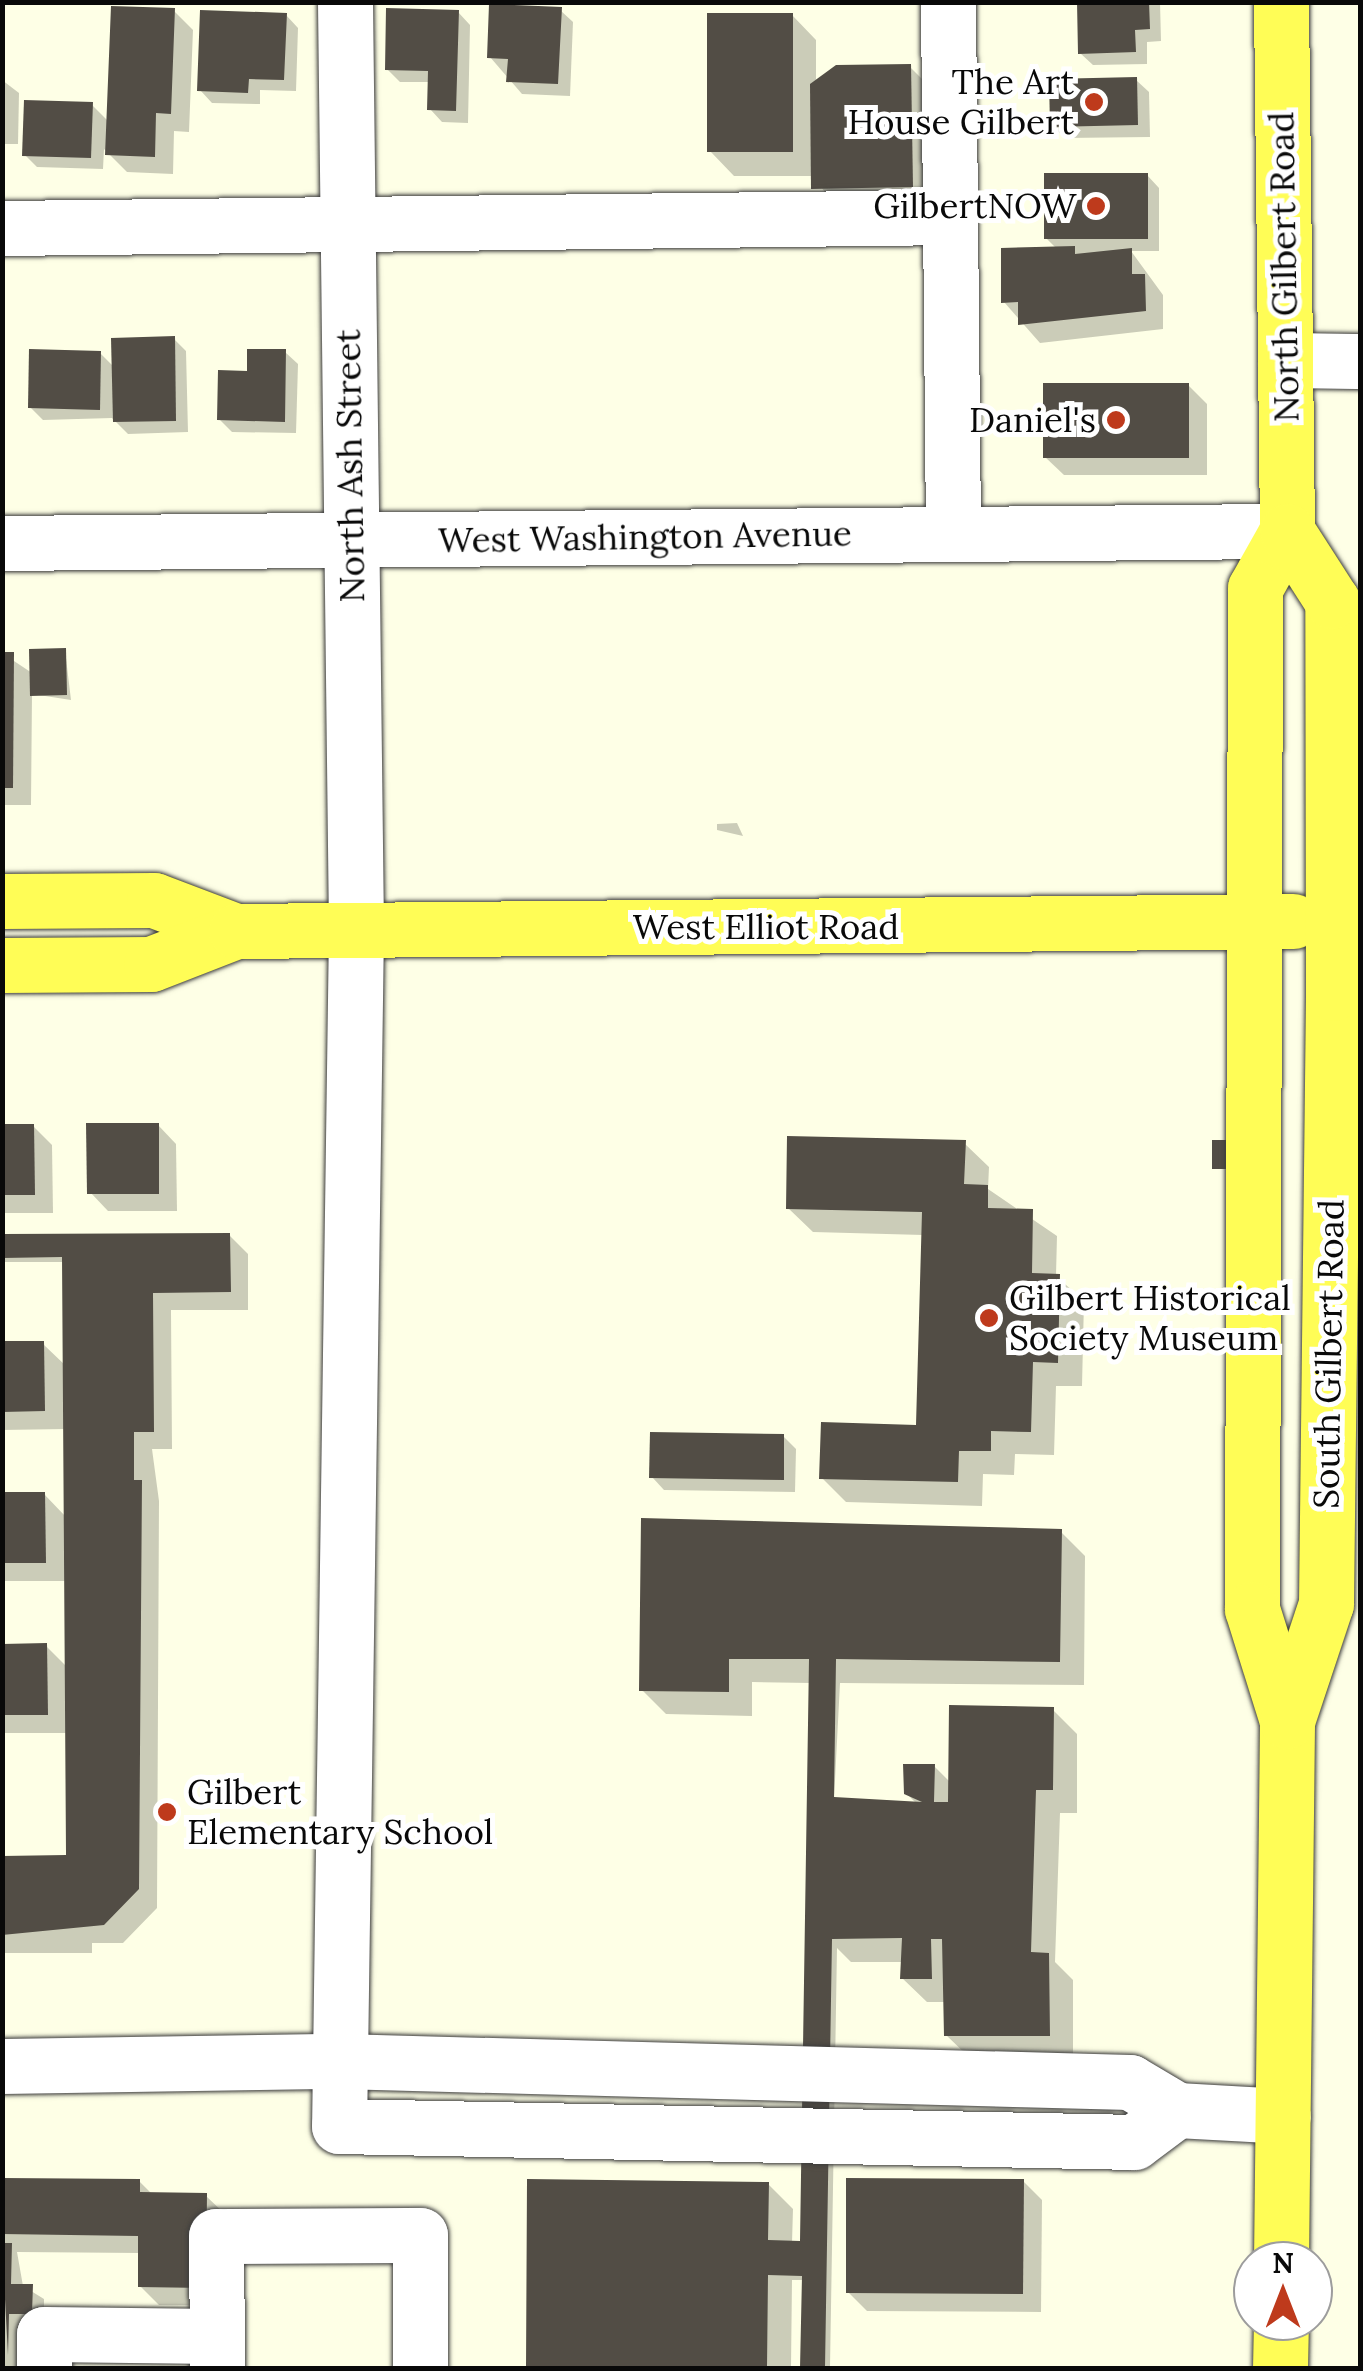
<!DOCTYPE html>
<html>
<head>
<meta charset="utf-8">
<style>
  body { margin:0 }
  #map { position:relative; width:1363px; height:2371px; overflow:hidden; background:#feffe6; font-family:Lora,serif }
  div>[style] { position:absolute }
  .shadow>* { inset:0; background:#0003 }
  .building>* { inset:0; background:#524d45 }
  .roads { filter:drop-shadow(0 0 2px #3c3c3c) drop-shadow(0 0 2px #3c3c3c) }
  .minor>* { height:55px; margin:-27.5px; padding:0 27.5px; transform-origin:27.5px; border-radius:27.5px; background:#fff }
  .major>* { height:55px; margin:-27.5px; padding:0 27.5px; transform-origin:27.5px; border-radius:27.5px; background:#fffd56 }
  .dots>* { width:28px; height:28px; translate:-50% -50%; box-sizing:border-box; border:5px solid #fff; border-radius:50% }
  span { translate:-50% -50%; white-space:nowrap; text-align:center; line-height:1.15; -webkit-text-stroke:10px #fff; paint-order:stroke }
  .poi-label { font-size:35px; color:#090909 }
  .right { translate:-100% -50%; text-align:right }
  .left { translate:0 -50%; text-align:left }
  .street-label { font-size:35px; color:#090909 }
  .frame { position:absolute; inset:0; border:5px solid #090909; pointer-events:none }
  .north { position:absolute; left:1233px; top:2241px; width:100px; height:100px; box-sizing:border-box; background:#fff; border:2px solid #9d9d9d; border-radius:50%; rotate:0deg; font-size:28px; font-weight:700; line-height:40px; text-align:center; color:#090909 }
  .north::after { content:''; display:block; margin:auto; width:35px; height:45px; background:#be3a1c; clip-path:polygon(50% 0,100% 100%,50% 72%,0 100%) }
</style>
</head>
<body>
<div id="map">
  <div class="shadow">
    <div style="clip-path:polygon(1079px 2px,1160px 2px,1161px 41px,1147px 42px,1147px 64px,1093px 65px,1080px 53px)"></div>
    <div style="clip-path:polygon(560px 10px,573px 22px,570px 96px,522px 94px,490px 57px)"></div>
    <div style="clip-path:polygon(174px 11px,193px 30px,189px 132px,174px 131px,173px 174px,127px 172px,104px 149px,103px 169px,37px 167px,25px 155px,92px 105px,109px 122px)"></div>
    <div style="clip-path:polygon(458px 12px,470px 25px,468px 123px,442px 122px,430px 109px,430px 82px,400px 82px,387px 69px)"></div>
    <div style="clip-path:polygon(286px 15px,298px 28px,296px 91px,260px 90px,260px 104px,212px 103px,200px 90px)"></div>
    <div style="clip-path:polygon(792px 15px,816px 40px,816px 83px,910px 67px,934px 91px,936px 210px,838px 212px,814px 176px,734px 176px,710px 151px)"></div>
    <div style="clip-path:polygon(2px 80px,19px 93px,18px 144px,2px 144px)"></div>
    <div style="clip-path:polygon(1136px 80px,1149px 92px,1150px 137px,1065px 138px,1052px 126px)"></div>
    <div style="clip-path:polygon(1147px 175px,1159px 188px,1159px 251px,1131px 251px,1163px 295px,1163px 329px,1040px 343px,1004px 302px,1059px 251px,1046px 238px)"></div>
    <div style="clip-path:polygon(174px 339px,186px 351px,188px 432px,128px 434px,112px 418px,43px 420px,30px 407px,100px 353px,114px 367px)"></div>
    <div style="clip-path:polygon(285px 352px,298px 364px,296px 433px,232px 432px,219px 419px,249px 374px)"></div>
    <div style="clip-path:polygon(1188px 385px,1207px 404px,1207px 475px,1064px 475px,1045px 457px)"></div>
    <div style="clip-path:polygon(65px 650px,71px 700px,32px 694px,31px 805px,2px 805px,2px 653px,32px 673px)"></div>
    <div style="clip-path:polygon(737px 823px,743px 836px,717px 830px,717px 824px)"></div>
    <div style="clip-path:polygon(158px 1125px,176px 1144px,177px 1211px,108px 1211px,90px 1192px)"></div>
    <div style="clip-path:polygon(33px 1126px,52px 1145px,53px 1213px,2px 1213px,2px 1127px)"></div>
    <div style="clip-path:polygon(964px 1143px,989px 1167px,988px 1189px,1057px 1236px,1056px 1276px,1084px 1301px,1082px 1386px,1056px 1386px,1054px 1455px,1015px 1454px,1014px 1475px,983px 1474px,982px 1506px,846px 1502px,822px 1478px,918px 1428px,923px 1235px,813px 1232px,788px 1208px)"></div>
    <div style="clip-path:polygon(229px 1235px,248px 1254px,248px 1310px,171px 1310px,172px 1449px,152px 1449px,159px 1501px,157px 1908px,123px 1943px,92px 1943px,92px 1953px,2px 1953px,2px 1858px,69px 1858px,68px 1733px,2px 1733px,2px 1646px,46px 1646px,67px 1667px,67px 1581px,2px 1581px,2px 1495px,44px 1494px,66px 1517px,66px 1429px,2px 1430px,2px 1344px,43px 1344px,66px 1366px,65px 1262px,2px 1262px,2px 1237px)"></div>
    <div style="clip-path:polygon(783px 1436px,796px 1449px,795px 1492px,664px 1490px,652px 1477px)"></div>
    <div style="clip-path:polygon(1061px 1532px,1085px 1556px,1084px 1685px,840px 1683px,834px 1800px,917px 1804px,906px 1793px,934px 1766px,951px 1783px,1053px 1710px,1077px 1734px,1077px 1813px,1060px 1813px,1055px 1962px,1073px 1980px,1073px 2060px,971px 2059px,946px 2035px,946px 2002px,927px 2002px,902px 1978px,903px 1962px,851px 1962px,837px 1948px,830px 2368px,802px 2368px,804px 2280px,792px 2280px,791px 2368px,528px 2368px,530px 2182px,768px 2184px,793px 2209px,792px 2243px,803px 2244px,811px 1683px,752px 1682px,752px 1716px,666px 1714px,642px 1690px)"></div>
    <div style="clip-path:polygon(2px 2180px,139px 2181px,153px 2195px,206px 2196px,225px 2214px,224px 2305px,159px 2305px,140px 2286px,140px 2253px,17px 2252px,23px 2286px,44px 2299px,44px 2326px,19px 2367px,2px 2366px)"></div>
    <div style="clip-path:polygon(1023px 2181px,1042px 2200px,1041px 2312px,867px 2311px,848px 2292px)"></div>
  </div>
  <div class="building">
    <div style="clip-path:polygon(1077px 2px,1149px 2px,1150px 29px,1135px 30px,1136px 52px,1078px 54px)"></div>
    <div style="clip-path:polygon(489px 4px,562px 7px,558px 84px,506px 82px,508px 59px,487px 58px)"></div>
    <div style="clip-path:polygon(111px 6px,175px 8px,171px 114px,156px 113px,155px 157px,105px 155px)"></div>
    <div style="clip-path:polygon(386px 8px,459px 10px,456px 111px,427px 110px,428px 71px,385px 70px)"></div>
    <div style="clip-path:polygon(200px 10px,287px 13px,284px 80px,249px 79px,248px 93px,197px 91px)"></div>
    <div style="clip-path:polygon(707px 13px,793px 13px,793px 152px,707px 152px)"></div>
    <div style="clip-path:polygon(911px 64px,913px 187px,811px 189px,810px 84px,836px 65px)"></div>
    <div style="clip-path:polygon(1137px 77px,1138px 125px,1050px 127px,1049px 79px)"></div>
    <div style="clip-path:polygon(24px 100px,93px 102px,91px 158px,22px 156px)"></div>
    <div style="clip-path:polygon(1044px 173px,1148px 173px,1148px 239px,1044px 239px)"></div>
    <div style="clip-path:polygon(1075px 246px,1075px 254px,1132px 248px,1132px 274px,1145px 274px,1146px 311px,1018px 325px,1018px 302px,1001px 303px,1001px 248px)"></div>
    <div style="clip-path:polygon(175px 336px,176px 421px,113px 422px,111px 338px)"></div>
    <div style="clip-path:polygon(29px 349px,101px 351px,100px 410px,28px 408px)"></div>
    <div style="clip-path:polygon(247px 349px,286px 349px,285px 422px,217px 420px,218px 370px,247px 371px)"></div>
    <div style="clip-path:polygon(1043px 383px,1189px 383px,1189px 458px,1043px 458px)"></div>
    <div style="clip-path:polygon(66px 648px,67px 695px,30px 696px,29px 649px)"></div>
    <div style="clip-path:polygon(2px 652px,14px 652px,13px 788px,2px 788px)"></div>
    <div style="clip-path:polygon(86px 1123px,159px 1123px,159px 1194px,87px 1194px)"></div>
    <div style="clip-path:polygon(2px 1124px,34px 1124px,35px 1195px,2px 1195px)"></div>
    <div style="clip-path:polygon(787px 1136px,966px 1140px,964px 1184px,988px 1185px,988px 1208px,1033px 1209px,1032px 1273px,1060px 1274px,1058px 1363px,1033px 1362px,1031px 1432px,991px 1431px,991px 1451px,959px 1451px,958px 1482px,819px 1479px,821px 1422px,916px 1425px,922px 1212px,786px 1209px)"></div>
    <div style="clip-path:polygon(1212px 1140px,1226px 1140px,1227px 1169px,1212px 1169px)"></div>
    <div style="clip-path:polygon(230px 1233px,231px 1292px,153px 1293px,154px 1432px,134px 1432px,134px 1480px,142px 1480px,139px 1889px,104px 1925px,2px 1935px,2px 1856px,66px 1855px,62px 1257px,2px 1258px,2px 1234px)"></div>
    <div style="clip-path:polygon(2px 1341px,44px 1341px,45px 1411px,2px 1412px)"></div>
    <div style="clip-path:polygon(650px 1432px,784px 1434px,784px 1480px,649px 1478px)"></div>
    <div style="clip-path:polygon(2px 1492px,45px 1492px,46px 1563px,2px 1563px)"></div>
    <div style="clip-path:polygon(641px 1518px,1062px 1529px,1060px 1662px,836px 1659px,834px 1797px,922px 1802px,904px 1794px,903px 1764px,935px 1764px,934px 1802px,948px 1802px,949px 1705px,1054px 1707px,1053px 1790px,1036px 1790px,1031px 1952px,1049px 1953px,1050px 2036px,944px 2036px,942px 1939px,931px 1939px,932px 1979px,900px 1979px,902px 1938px,832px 1939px,825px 2368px,800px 2368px,802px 2276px,768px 2275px,767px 2368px,526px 2368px,527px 2179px,769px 2182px,768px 2240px,800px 2241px,809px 1659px,729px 1659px,729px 1692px,639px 1691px)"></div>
    <div style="clip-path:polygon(47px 1643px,48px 1715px,2px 1715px,2px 1644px)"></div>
    <div style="clip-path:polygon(2px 2178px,140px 2179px,140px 2192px,207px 2193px,206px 2288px,138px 2287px,138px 2236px,2px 2234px)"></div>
    <div style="clip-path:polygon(846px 2178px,1024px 2179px,1023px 2294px,846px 2293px)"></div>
    <div style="clip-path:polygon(2px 2243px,12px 2243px,11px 2284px,33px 2284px,32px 2314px,9px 2314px,8px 2355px)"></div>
  </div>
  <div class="roads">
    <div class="minor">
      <div style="left:345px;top:2px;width:927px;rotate:89.32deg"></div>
      <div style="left:356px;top:929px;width:1197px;rotate:90.81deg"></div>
      <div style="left:339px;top:2126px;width:795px;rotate:1.15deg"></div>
      <div style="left:1134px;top:2142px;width:54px;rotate:-36.7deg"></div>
      <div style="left:948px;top:2px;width:531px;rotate:89.46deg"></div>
      <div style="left:2px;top:228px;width:948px;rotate:-0.66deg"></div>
      <div style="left:1285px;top:360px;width:75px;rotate:0.8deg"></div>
      <div style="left:2px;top:543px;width:1285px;rotate:-0.54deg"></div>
      <div style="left:2px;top:2066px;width:337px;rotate:-0.9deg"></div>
      <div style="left:339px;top:2061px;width:791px;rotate:1.52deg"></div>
      <div style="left:1130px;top:2082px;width:55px;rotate:30.8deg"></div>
      <div style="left:1177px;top:2110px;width:106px;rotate:3.2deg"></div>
      <div style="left:44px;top:2368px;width:34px;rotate:-90deg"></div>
      <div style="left:44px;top:2334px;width:173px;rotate:0.7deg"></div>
      <div style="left:217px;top:2368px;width:132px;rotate:-90.4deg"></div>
      <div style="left:216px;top:2236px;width:204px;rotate:-0.3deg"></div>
      <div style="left:420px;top:2235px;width:133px;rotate:90deg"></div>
    </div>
    <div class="major">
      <div style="left:1281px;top:2px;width:529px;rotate:89.35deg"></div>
      <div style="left:1287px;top:531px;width:65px;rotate:119.3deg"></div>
      <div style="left:1255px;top:588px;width:1021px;rotate:90.17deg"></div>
      <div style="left:1252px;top:1609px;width:117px;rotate:72.6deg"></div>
      <div style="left:2px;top:901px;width:152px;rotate:-0.4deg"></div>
      <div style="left:154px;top:900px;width:88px;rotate:20.7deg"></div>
      <div style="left:2px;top:965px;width:149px;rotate:-0.4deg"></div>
      <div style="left:151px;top:964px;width:91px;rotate:-21.2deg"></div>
      <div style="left:236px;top:931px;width:1057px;rotate:-0.54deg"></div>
      <div style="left:1281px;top:2261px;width:540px;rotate:-89.36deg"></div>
      <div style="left:1287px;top:1721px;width:123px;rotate:-71.6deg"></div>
      <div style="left:1326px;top:1604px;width:611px;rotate:-89.34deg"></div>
      <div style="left:1333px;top:993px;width:392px;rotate:-90.1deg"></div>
      <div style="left:1332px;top:601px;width:83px;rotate:-122.7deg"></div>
      <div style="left:1280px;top:2368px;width:47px;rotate:-88.8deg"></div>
    </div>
  </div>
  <div class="dots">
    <div style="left:1094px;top:102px;background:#be3a1c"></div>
    <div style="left:1096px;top:206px;background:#be3a1c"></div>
    <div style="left:1116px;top:420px;background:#be3a1c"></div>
    <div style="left:989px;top:1318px;background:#be3a1c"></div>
    <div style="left:167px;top:1812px;background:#be3a1c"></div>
  </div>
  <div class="poi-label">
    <span class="right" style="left:1074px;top:102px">The Art<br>House Gilbert</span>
    <span class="right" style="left:1076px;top:206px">GilbertNOW</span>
    <span class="right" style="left:1096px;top:420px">Daniel's</span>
    <span class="left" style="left:1009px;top:1318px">Gilbert Historical<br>Society Museum</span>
    <span class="left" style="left:187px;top:1812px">Gilbert<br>Elementary School</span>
  </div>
  <div class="street-label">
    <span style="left:1284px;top:267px;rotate:-91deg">North Gilbert Road</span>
    <span style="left:350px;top:466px;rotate:-91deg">North Ash Street</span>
    <span style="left:645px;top:537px;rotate:-1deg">West Washington Avenue</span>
    <span style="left:766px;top:927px">West Elliot Road</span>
    <span style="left:1329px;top:1354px;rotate:-89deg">South Gilbert Road</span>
  </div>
  <div class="frame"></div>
  <div class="north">N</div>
</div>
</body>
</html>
